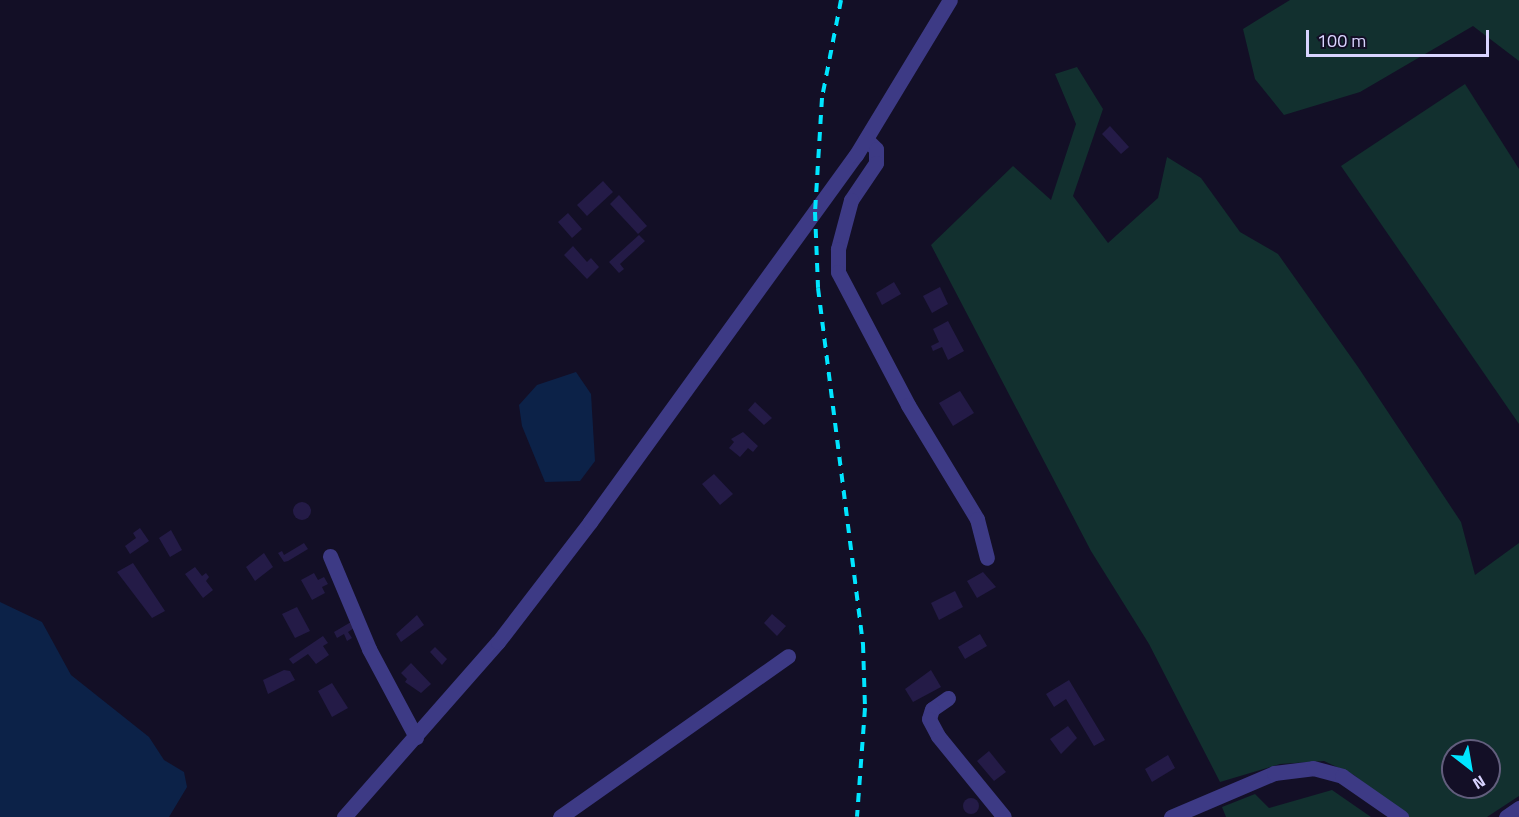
<!DOCTYPE html>
<html>
<head>
<meta charset="utf-8">
<style>
  body { margin:0 }
  #map { position:relative; width:1519px; height:817px; overflow:hidden; background:#130f26; font-family:"Titillium Web",sans-serif }
  div>[style] { position:absolute }
  .green>* { inset:0; background:#12302f }
  .water>* { inset:0; background:#0c2248 }
  .building>* { inset:0; background:#241b47 }
  .round { border-radius:50% }
  .minor>* { height:15px; margin:-7.5px; padding:0 7.5px; transform-origin:7.5px; border-radius:7.5px; background:#3d3a85 }
  .rail>* { height:4px; margin-top:-2px; transform-origin:0; background:repeating-linear-gradient(90deg,#00e5ff 0 9px,transparent 0 17px) }
  span { translate:-50% -50%; white-space:nowrap; text-align:center; line-height:1.15; -webkit-text-stroke:5px #130f26; paint-order:stroke }
  .north { position:absolute; left:1441px; top:739px; width:60px; height:60px; box-sizing:border-box; background:#130f26; border:2px solid #625e7d; border-radius:50%; rotate:149deg; font-size:16px; font-weight:700; line-height:24px; text-align:center; color:#d9d4ff }
  .north::after { content:''; display:block; margin:auto; width:21px; height:27px; background:#00e5ff; clip-path:polygon(50% 0,100% 100%,50% 72%,0 100%) }
  .scale { position:absolute; left:1306px; top:30px; width:183px; height:27px; box-sizing:border-box; border:3px solid #d9d4ff; border-top:0; padding-left:8px; font-size:18px; line-height:21px; white-space:nowrap; color:#d9d4ff; -webkit-text-stroke:4px #130f26; paint-order:stroke }
</style>
</head>
<body>
<div id="map">
  <div class="green">
    <div style="clip-path:polygon(1290px 0,1519px 0,1519px 61px,1473px 26px,1360px 92px,1284px 115px,1255px 79px,1243px 29px)"></div>
    <div style="clip-path:polygon(evenodd,1077px 67px,1103px 109px,1073px 196px,1108px 243px,1158px 198px,1167px 157px,1201px 178px,1240px 232px,1278px 254px,1358px 367px,1461px 522px,1475px 575px,1519px 543px,1519px 796px,1487px 817px,1408px 817px,1354px 775px,1324px 761px,1280px 764px,1220px 782px,1149px 644px,1091px 551px,931px 245px,1013px 166px,1051px 200px,1076px 124px,1055px 74px,1077px 67px,1453px 751px,1489px 751px,1489px 787px,1453px 787px,1453px 751px)"></div>
    <div style="clip-path:polygon(1465px 84px,1519px 169px,1519px 424px,1341px 166px)"></div>
    <div style="clip-path:polygon(1332px 790px,1371px 817px,1226px 817px,1222px 807px,1255px 794px,1269px 808px)"></div>
  </div>
  <div class="water">
    <div style="clip-path:polygon(576px 372px,591px 394px,595px 461px,580px 481px,545px 482px,522px 426px,519px 405px,537px 385px)"></div>
    <div style="clip-path:polygon(0 602px,42px 622px,71px 675px,149px 737px,164px 760px,184px 772px,187px 787px,169px 817px,0 817px)"></div>
  </div>
  <div class="building">
    <div style="clip-path:polygon(1110px 126px,1129px 147px,1121px 154px,1102px 134px)"></div>
    <div style="clip-path:polygon(603px 181px,613px 192px,587px 216px,577px 205px)"></div>
    <div style="clip-path:polygon(619px 195px,647px 226px,638px 234px,610px 204px)"></div>
    <div style="clip-path:polygon(568px 213px,582px 229px,572px 238px,558px 222px)"></div>
    <div style="clip-path:polygon(639px 235px,645px 241px,620px 264px,624px 269px,619px 273px,609px 262px)"></div>
    <div style="clip-path:polygon(573px 246px,587px 262px,591px 258px,599px 267px,587px 279px,564px 255px)"></div>
    <div style="clip-path:polygon(894px 282px,901px 294px,882px 305px,876px 293px)"></div>
    <div style="clip-path:polygon(940px 287px,948px 304px,932px 313px,923px 296px)"></div>
    <div style="clip-path:polygon(948px 321px,964px 351px,948px 360px,942px 347px,933px 351px,931px 346px,939px 342px,933px 329px)"></div>
    <div style="clip-path:polygon(960px 391px,974px 413px,953px 426px,939px 403px)"></div>
    <div style="clip-path:polygon(755px 402px,772px 418px,764px 425px,748px 410px)"></div>
    <div style="clip-path:polygon(743px 432px,758px 446px,753px 452px,748px 448px,740px 457px,729px 448px,734px 442px,731px 439px)"></div>
    <div style="clip-path:polygon(714px 474px,733px 494px,720px 505px,702px 484px)"></div>
    <div class="round" style="left:293px;top:502px;width:18px;height:18px"></div>
    <div style="clip-path:polygon(140px 528px,149px 541px,130px 554px,125px 546px,136px 538px,133px 533px)"></div>
    <div style="clip-path:polygon(171px 530px,182px 550px,170px 557px,159px 538px)"></div>
    <div style="clip-path:polygon(304px 543px,308px 549px,288px 561px,284px 562px,278px 553px,282px 551px,284px 555px)"></div>
    <div style="clip-path:polygon(264px 553px,273px 567px,255px 581px,246px 567px)"></div>
    <div style="clip-path:polygon(133px 563px,165px 611px,152px 618px,117px 572px)"></div>
    <div style="clip-path:polygon(195px 567px,202px 576px,206px 573px,209px 577px,206px 581px,213px 590px,203px 598px,185px 574px)"></div>
    <div style="clip-path:polygon(983px 572px,996px 587px,977px 598px,967px 581px)"></div>
    <div style="clip-path:polygon(314px 573px,318px 580px,324px 577px,328px 584px,322px 587px,325px 593px,312px 600px,301px 580px)"></div>
    <div style="clip-path:polygon(955px 591px,963px 607px,939px 620px,931px 603px)"></div>
    <div style="clip-path:polygon(297px 607px,310px 631px,295px 638px,282px 614px)"></div>
    <div style="clip-path:polygon(772px 614px,786px 626px,777px 636px,764px 623px)"></div>
    <div style="clip-path:polygon(417px 615px,424px 625px,401px 642px,396px 634px)"></div>
    <div style="clip-path:polygon(351px 622px,354px 628px,348px 632px,352px 638px,347px 641px,344px 634px,337px 638px,334px 632px)"></div>
    <div style="clip-path:polygon(980px 634px,987px 646px,965px 659px,958px 647px)"></div>
    <div style="clip-path:polygon(323px 636px,328px 643px,323px 646px,329px 655px,316px 664px,308px 654px,293px 664px,289px 659px)"></div>
    <div style="clip-path:polygon(435px 647px,447px 659px,442px 665px,430px 652px)"></div>
    <div style="clip-path:polygon(411px 663px,431px 684px,421px 693px,405px 682px,407px 679px,401px 673px)"></div>
    <div style="clip-path:polygon(284px 670px,290px 671px,295px 680px,268px 694px,263px 680px)"></div>
    <div style="clip-path:polygon(931px 670px,941px 687px,913px 702px,905px 689px)"></div>
    <div style="clip-path:polygon(1069px 680px,1105px 740px,1094px 746px,1066px 699px,1054px 707px,1046px 694px)"></div>
    <div style="clip-path:polygon(332px 683px,348px 708px,332px 717px,318px 691px)"></div>
    <div style="clip-path:polygon(1068px 726px,1077px 738px,1061px 754px,1050px 739px)"></div>
    <div style="clip-path:polygon(989px 751px,1006px 772px,994px 781px,977px 761px)"></div>
    <div style="clip-path:polygon(1168px 755px,1175px 768px,1152px 782px,1145px 769px)"></div>
    <div class="round" style="left:963px;top:798px;width:16px;height:16px"></div>
  </div>
  <div class="minor">
    <div style="left:866px;top:139px;width:14px;rotate:45deg"></div>
    <div style="left:876px;top:149px;width:14px;rotate:90deg"></div>
    <div style="left:876px;top:163px;width:45px;rotate:124deg"></div>
    <div style="left:851px;top:200px;width:51px;rotate:104.9deg"></div>
    <div style="left:838px;top:249px;width:23px;rotate:90deg"></div>
    <div style="left:838px;top:272px;width:150px;rotate:62.2deg"></div>
    <div style="left:908px;top:405px;width:133px;rotate:58.8deg"></div>
    <div style="left:977px;top:519px;width:40px;rotate:75.6deg"></div>
    <div style="left:330px;top:556px;width:101px;rotate:67.2deg"></div>
    <div style="left:369px;top:649px;width:100px;rotate:61.9deg"></div>
    <div style="left:948px;top:698px;width:19px;rotate:145deg"></div>
    <div style="left:932px;top:709px;width:10px;rotate:107deg"></div>
    <div style="left:929px;top:719px;width:19px;rotate:62deg"></div>
    <div style="left:938px;top:736px;width:104px;rotate:50.8deg"></div>
    <div style="left:344px;top:817px;width:233px;rotate:-48.7deg"></div>
    <div style="left:498px;top:642px;width:151px;rotate:-52.5deg"></div>
    <div style="left:590px;top:522px;width:453px;rotate:-54.1deg"></div>
    <div style="left:856px;top:155px;width:181px;rotate:-58.8deg"></div>
    <div style="left:560px;top:817px;width:279px;rotate:-35.2deg"></div>
    <div style="left:1171px;top:817px;width:112px;rotate:-23.1deg"></div>
    <div style="left:1274px;top:773px;width:39px;rotate:-7deg"></div>
    <div style="left:1313px;top:768px;width:30px;rotate:15deg"></div>
    <div style="left:1342px;top:776px;width:72px;rotate:34.8deg"></div>
    <div style="left:1506px;top:817px;width:16px;rotate:-35deg"></div>
  </div>
  <div class="rail">
    <div style="left:841px;top:0;width:100px;rotate:101deg"></div>
    <div style="left:822px;top:98px;width:114px;rotate:93.5deg"></div>
    <div style="left:815px;top:212px;width:76px;rotate:87.7deg"></div>
    <div style="left:818px;top:288px;width:359px;rotate:82.8deg"></div>
    <div style="left:863px;top:644px;width:64px;rotate:88.2deg"></div>
    <div style="left:865px;top:708px;width:109px;rotate:94.2deg"></div>
  </div>
  <div class="north">N</div>
  <div class="scale">100 m</div>
</div>
</body>
</html>
